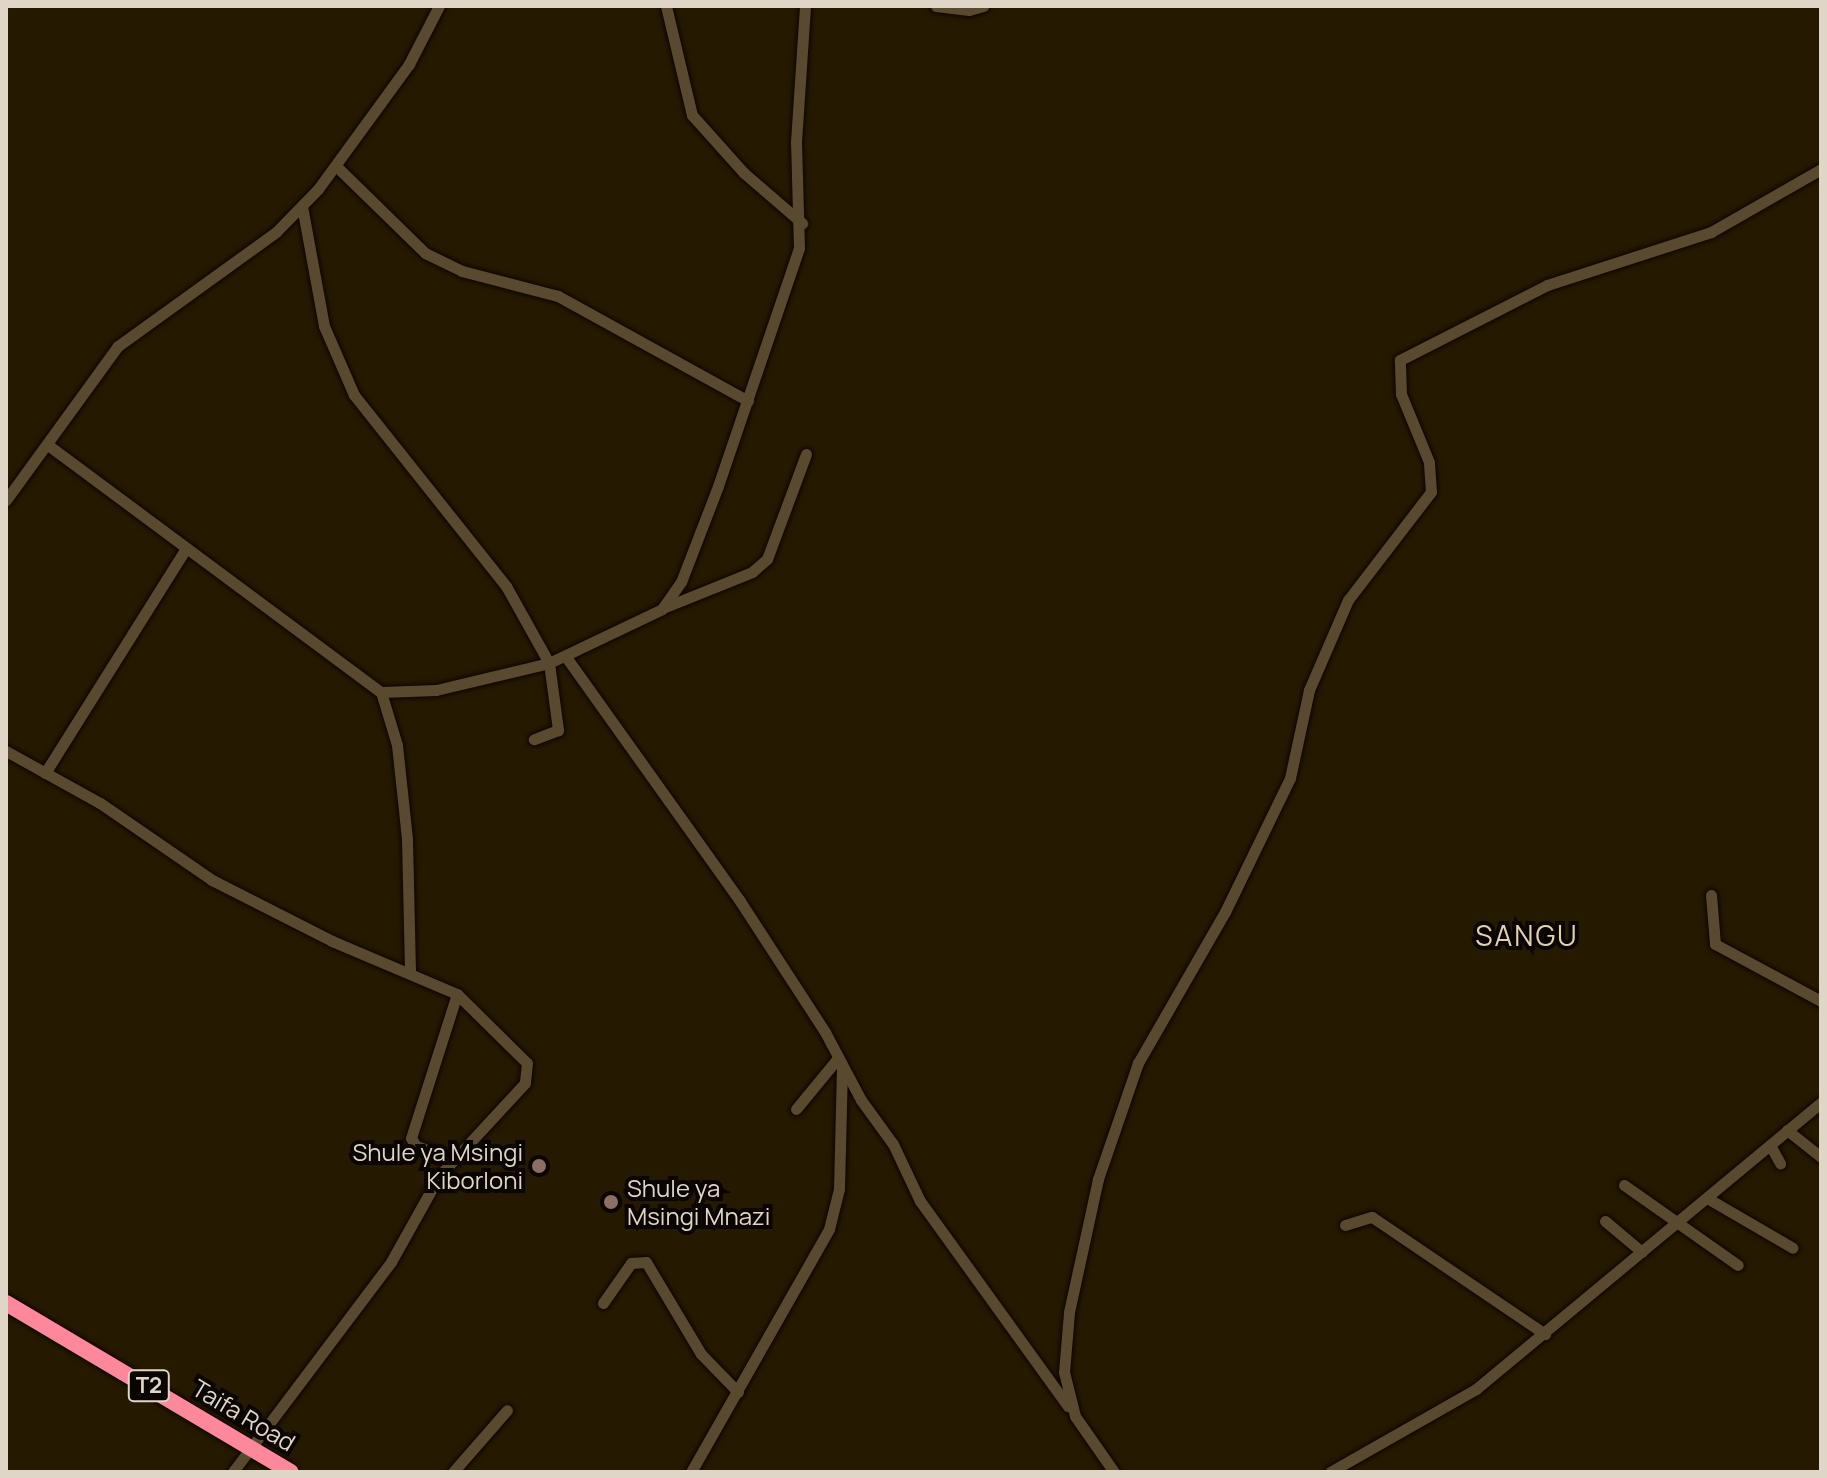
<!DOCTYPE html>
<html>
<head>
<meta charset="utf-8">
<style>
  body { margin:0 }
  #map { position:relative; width:1827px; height:1478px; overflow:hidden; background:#251900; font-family:Manrope,sans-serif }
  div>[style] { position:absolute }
  .roads { filter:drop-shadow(0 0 2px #0e0400) drop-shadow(0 0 2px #0e0400) }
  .minor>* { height:11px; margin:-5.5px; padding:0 5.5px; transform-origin:5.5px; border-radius:5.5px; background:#594a2f }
  .highway>* { height:16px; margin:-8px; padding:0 8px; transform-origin:8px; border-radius:8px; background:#fd889b }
  .dots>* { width:22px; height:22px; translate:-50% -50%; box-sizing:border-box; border:4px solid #0a0500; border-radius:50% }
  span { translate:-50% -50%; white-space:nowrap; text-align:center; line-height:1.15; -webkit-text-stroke:8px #0a0500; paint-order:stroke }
  .shield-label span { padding:2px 6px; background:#0a0500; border:2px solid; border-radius:6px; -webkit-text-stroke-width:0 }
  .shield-label { font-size:22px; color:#dfd6c7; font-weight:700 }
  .poi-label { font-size:24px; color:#dfd6c7 }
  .right { translate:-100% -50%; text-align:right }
  .left { translate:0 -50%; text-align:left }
  .street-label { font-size:24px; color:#dfd6c7 }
  .quarter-label { font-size:28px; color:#e1d0b0; letter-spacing:2px }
  .frame { position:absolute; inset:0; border:8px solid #dfd6c7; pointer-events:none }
</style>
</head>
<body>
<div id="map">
  <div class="roads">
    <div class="minor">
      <div style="left:666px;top:6px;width:112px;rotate:76.6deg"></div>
      <div style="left:692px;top:115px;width:78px;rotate:48.1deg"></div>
      <div style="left:744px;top:173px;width:77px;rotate:40.8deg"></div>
      <div style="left:936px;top:6px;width:33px;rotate:7deg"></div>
      <div style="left:969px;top:10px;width:15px;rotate:-16deg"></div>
      <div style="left:336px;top:166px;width:124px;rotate:44.3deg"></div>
      <div style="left:425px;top:253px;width:41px;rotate:25.9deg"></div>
      <div style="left:462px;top:271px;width:99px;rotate:14.6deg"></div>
      <div style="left:558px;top:296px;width:217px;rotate:28.9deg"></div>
      <div style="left:302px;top:206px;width:122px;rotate:79.6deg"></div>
      <div style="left:324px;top:326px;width:75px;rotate:66.5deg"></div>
      <div style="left:354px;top:395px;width:244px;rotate:51.5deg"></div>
      <div style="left:506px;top:586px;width:88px;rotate:60.8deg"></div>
      <div style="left:549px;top:663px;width:68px;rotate:82.3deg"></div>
      <div style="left:558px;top:730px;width:26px;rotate:159deg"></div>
      <div style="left:48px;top:445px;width:415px;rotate:36.6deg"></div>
      <div style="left:381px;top:692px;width:55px;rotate:-2.1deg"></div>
      <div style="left:436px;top:690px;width:116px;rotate:-13.4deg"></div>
      <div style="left:549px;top:663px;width:125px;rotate:-25.5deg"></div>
      <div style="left:662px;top:609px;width:33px;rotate:-55deg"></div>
      <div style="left:681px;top:582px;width:103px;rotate:-68.9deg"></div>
      <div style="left:718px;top:486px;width:251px;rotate:-71.2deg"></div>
      <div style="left:799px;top:248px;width:106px;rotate:-91.6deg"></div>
      <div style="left:796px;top:142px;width:136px;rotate:-86.2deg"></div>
      <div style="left:6px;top:500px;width:190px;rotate:-54deg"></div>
      <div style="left:118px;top:346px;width:195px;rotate:-35.8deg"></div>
      <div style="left:276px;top:232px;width:60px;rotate:-45.7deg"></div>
      <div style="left:318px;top:189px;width:155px;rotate:-53.9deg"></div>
      <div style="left:409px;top:64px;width:65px;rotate:-62.7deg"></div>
      <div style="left:663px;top:608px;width:96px;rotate:-22deg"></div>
      <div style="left:752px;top:572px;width:20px;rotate:-41deg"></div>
      <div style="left:767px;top:559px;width:112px;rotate:-69.6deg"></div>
      <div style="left:566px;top:657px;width:300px;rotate:54.5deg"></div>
      <div style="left:740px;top:901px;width:156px;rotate:57deg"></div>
      <div style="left:825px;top:1032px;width:77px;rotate:62.1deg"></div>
      <div style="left:861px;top:1100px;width:54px;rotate:54deg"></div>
      <div style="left:893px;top:1144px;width:63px;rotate:64.7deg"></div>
      <div style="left:920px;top:1201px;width:253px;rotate:54.2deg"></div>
      <div style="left:381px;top:692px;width:55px;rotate:73.2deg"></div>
      <div style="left:397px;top:745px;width:95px;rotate:83.9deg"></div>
      <div style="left:407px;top:839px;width:134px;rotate:88.7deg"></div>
      <div style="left:6px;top:751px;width:107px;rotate:29deg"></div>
      <div style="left:100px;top:803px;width:136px;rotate:34.5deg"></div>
      <div style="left:212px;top:880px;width:135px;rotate:26.9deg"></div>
      <div style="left:332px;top:941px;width:136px;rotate:23deg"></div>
      <div style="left:457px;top:994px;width:98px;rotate:44.6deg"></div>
      <div style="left:527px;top:1063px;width:20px;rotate:96deg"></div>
      <div style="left:525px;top:1083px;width:127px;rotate:132.8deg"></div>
      <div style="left:439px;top:1176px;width:98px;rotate:119.2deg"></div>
      <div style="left:391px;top:1262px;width:263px;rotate:127deg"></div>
      <div style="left:45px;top:773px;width:263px;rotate:-57.9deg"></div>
      <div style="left:1711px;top:895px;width:49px;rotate:85.3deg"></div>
      <div style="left:1715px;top:944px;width:120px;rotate:28.3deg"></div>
      <div style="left:796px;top:1109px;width:66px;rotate:-50.5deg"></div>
      <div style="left:1787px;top:1130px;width:43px;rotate:38.5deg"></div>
      <div style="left:1770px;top:1145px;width:21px;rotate:61deg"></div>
      <div style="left:454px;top:1159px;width:40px;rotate:-161.1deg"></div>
      <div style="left:416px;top:1146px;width:9px;rotate:-122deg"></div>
      <div style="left:411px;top:1138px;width:151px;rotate:-72.3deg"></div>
      <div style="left:1624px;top:1185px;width:139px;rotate:35.1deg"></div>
      <div style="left:1707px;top:1198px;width:99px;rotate:30.2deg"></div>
      <div style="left:1605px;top:1221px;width:48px;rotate:40deg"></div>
      <div style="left:1345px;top:1225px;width:28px;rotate:-17deg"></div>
      <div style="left:1372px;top:1217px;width:209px;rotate:34.1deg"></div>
      <div style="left:603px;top:1303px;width:49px;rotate:-55deg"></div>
      <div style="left:631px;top:1263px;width:15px;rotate:-4deg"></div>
      <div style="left:646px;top:1262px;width:107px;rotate:59.1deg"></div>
      <div style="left:701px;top:1354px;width:53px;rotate:45.8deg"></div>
      <div style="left:453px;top:1472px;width:82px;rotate:-48.9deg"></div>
      <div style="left:691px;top:1472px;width:279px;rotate:-60.4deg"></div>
      <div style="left:829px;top:1229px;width:41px;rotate:-76deg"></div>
      <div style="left:839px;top:1189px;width:120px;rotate:-88.6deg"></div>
      <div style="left:1114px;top:1472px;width:68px;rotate:-124.9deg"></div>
      <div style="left:1075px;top:1416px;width:45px;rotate:-104deg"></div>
      <div style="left:1064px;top:1372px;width:60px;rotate:-85.2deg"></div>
      <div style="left:1069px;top:1312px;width:136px;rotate:-77.7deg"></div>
      <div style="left:1098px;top:1179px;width:123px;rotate:-71deg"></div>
      <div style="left:1138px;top:1063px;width:174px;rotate:-60.1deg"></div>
      <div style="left:1225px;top:912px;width:149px;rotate:-64.1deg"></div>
      <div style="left:1290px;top:778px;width:90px;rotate:-77.8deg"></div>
      <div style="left:1309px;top:690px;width:98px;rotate:-66.6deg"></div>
      <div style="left:1348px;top:600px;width:136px;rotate:-52.5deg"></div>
      <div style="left:1431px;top:492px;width:30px;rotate:-94deg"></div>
      <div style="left:1429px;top:462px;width:74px;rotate:-112.4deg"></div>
      <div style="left:1401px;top:394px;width:34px;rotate:-92deg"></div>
      <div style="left:1400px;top:360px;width:165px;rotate:-27deg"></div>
      <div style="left:1547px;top:285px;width:172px;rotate:-17.9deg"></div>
      <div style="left:1711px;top:232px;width:127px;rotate:-29.8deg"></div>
      <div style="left:1330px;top:1472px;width:168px;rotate:-29.6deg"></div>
      <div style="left:1476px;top:1389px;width:448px;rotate:-39.7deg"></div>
    </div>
    <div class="highway">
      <div style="left:6px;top:1303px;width:331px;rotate:30.7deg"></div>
    </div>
  </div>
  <div class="dots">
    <div style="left:539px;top:1166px;background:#8d6e63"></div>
    <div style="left:611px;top:1202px;background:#8d6e63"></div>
  </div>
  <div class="shield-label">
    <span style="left:149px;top:1386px">T2</span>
  </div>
  <div class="poi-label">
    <span class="right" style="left:523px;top:1166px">Shule ya Msingi<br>Kiborloni</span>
    <span class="left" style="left:627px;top:1202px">Shule ya<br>Msingi Mnazi</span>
  </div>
  <div class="street-label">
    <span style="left:244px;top:1415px;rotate:31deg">Taifa Road</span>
  </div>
  <div class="quarter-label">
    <span style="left:1527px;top:935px">SANGU</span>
  </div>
  <div class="frame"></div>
</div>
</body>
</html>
